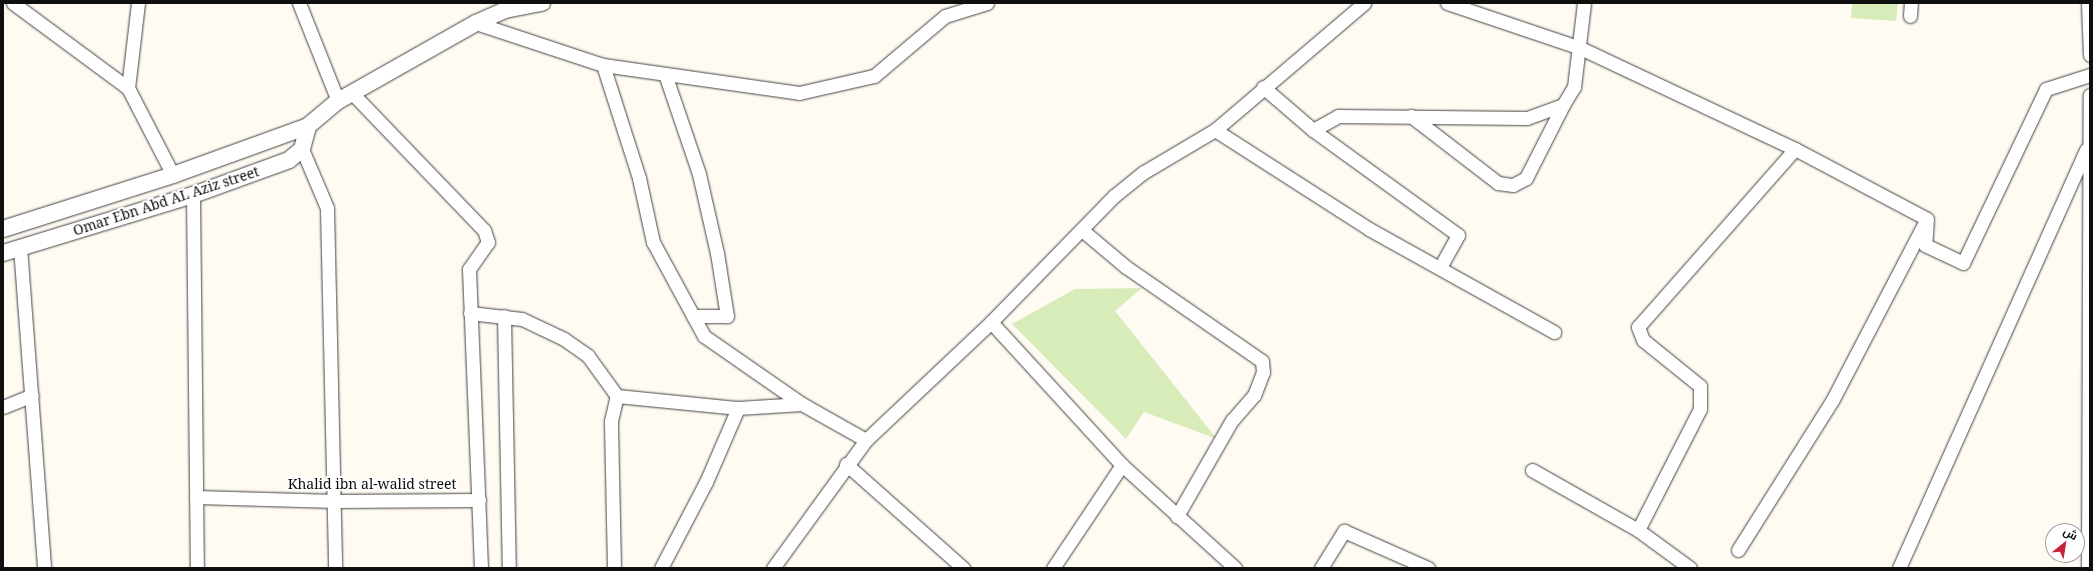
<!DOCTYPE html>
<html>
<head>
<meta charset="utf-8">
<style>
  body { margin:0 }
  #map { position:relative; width:2093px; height:571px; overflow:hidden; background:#fffbf2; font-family:"Noto Serif",Cairo,serif }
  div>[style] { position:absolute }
  .green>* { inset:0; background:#d8ecb9 }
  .roads { filter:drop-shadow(0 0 1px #424242) drop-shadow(0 0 1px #424242) }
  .minor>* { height:13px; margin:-6.5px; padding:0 6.5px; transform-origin:6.5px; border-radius:6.5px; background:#fff }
  .tertiary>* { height:16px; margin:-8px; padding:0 8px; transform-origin:8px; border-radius:8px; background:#fff }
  span { translate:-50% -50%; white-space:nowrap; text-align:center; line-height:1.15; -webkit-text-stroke:4px #fff; paint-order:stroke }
  .street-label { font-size:14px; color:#0f0f0f }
  .frame { position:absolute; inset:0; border:4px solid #0f0f0f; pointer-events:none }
  .north { position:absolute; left:2045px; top:523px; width:40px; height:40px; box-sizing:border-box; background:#fff; border:1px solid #9f9f9f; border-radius:50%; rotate:30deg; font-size:11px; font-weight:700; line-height:16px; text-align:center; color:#0f0f0f }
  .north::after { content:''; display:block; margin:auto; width:14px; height:18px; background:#c72039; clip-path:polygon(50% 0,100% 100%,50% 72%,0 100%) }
</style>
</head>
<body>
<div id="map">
  <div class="green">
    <div style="clip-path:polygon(1852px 3px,1898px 3px,1896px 21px,1851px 18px)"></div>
    <div style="clip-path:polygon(1142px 288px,1115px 311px,1217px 439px,1144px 412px,1126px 439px,1012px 324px,1075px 289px)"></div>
  </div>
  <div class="roads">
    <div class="minor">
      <div style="left:13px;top:3px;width:143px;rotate:36.5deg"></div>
      <div style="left:138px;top:3px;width:86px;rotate:96.7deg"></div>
      <div style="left:128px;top:88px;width:98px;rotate:62.7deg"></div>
      <div style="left:299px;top:3px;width:105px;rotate:68.3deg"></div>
      <div style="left:1447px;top:3px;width:138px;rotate:18.6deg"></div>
      <div style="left:1578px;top:47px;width:240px;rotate:25.2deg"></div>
      <div style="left:1795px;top:149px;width:149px;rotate:27.9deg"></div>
      <div style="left:1927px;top:219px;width:26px;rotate:94deg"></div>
      <div style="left:1925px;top:245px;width:42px;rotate:25.3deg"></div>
      <div style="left:1963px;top:263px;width:193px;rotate:-64.5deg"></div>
      <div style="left:2046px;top:89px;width:46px;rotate:-17.7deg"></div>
      <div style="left:2088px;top:3px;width:52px;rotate:87.8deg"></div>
      <div style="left:1910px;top:16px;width:13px;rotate:-86deg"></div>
      <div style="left:476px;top:23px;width:134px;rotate:18.3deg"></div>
      <div style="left:603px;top:65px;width:198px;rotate:8.1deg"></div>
      <div style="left:799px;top:93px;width:77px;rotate:-12.8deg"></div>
      <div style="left:874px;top:76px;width:93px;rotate:-40.2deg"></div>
      <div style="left:945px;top:16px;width:44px;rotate:-17.2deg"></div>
      <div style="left:603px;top:65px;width:119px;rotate:72.3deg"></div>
      <div style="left:639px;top:178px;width:66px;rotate:77.7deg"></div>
      <div style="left:653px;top:242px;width:107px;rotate:61.5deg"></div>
      <div style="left:704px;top:336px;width:119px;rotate:34.8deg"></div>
      <div style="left:802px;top:404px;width:73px;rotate:29.4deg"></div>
      <div style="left:665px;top:74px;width:106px;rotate:71.2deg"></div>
      <div style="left:699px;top:174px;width:81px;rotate:77.2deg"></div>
      <div style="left:717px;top:253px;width:64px;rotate:81deg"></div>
      <div style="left:727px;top:316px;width:34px;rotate:180deg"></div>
      <div style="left:1263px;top:87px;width:66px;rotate:40.7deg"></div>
      <div style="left:1313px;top:130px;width:179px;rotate:35.9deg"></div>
      <div style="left:1458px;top:235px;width:37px;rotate:119deg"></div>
      <div style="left:352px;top:93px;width:190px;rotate:46.1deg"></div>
      <div style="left:484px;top:230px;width:13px;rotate:72deg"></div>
      <div style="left:488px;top:242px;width:33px;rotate:125deg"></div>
      <div style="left:469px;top:269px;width:299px;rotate:87.7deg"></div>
      <div style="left:1411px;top:116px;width:110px;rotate:37.6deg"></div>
      <div style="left:1498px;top:183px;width:15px;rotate:8deg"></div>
      <div style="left:1513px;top:185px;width:15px;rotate:-28deg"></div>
      <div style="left:1526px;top:178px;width:82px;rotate:-63.1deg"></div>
      <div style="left:1215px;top:130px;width:183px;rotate:32.7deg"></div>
      <div style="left:1369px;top:229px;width:212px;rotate:29.1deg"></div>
      <div style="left:1313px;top:130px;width:29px;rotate:-29deg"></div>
      <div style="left:1338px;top:116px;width:189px;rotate:0.6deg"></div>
      <div style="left:1527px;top:118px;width:38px;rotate:-20deg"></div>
      <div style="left:1563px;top:105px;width:21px;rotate:-59deg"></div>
      <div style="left:1574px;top:87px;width:85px;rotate:-83.2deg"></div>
      <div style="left:302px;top:149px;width:64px;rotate:67deg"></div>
      <div style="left:327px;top:208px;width:360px;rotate:88.7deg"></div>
      <div style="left:193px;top:195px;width:373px;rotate:89.4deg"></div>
      <div style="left:1082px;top:230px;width:57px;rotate:40.1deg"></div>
      <div style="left:1126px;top:267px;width:165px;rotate:34.7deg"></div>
      <div style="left:1262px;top:361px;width:11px;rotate:85deg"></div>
      <div style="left:1263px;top:372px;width:25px;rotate:111deg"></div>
      <div style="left:1254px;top:395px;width:33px;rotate:131deg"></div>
      <div style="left:1232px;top:420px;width:111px;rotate:119.8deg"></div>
      <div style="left:20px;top:247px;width:322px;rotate:85.7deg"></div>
      <div style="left:470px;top:313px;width:52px;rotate:6.6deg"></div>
      <div style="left:522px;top:319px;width:47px;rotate:25.5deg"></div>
      <div style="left:564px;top:339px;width:29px;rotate:35deg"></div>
      <div style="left:588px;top:356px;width:49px;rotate:54.1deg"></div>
      <div style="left:504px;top:316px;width:252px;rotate:88.9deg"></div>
      <div style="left:991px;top:322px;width:194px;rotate:47.5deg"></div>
      <div style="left:1122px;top:465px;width:153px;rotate:42.3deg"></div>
      <div style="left:3px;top:407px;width:31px;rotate:-22deg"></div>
      <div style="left:846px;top:464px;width:157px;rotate:41.6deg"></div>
      <div style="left:1532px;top:470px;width:122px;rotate:29.5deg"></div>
      <div style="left:196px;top:497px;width:139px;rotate:1.6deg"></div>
      <div style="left:335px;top:501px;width:144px;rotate:-0.4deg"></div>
      <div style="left:1738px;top:550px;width:178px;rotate:-57.8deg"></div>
      <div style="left:1833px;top:399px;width:197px;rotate:-62.5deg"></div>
      <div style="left:614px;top:568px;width:147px;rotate:-91.2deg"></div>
      <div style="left:611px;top:421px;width:26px;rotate:-77deg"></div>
      <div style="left:617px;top:396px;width:122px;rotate:5.7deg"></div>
      <div style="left:738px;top:408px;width:64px;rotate:-3.6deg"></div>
      <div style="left:661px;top:568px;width:97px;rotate:-62.4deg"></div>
      <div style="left:706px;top:482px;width:81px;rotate:-66.6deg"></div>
      <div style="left:773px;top:568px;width:158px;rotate:-54deg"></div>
      <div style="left:866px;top:440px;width:172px;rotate:-43.3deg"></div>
      <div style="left:991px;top:322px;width:176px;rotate:-45.7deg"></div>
      <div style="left:1114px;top:196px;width:38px;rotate:-39deg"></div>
      <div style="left:1144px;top:172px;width:82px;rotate:-30.6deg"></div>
      <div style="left:1215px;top:130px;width:196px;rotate:-40.4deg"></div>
      <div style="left:1053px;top:568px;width:124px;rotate:-56.2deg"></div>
      <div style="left:1321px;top:568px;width:44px;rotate:-58.1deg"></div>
      <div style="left:1344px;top:531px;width:92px;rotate:23.8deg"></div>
      <div style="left:1690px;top:568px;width:64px;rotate:-143.8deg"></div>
      <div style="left:1638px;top:530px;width:136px;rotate:-62.9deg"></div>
      <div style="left:1700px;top:409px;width:23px;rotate:-90deg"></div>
      <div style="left:1700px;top:386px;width:73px;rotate:-141.1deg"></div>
      <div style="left:1643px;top:340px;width:14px;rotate:-111deg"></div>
      <div style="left:1638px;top:327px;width:237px;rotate:-48.6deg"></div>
      <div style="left:1899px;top:568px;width:458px;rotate:-65.9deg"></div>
      <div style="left:2088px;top:568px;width:473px;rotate:-89.8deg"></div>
    </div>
    <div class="tertiary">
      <div style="left:3px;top:229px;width:178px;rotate:-17.6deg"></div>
      <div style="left:173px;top:175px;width:144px;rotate:-19.9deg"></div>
      <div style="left:308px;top:126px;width:39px;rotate:-40deg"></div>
      <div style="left:338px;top:101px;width:159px;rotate:-29.5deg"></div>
      <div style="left:476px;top:23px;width:32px;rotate:-24deg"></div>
      <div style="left:505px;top:10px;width:38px;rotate:-11deg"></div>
      <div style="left:3px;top:253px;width:199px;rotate:-17deg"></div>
      <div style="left:193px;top:195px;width:102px;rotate:-20deg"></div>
      <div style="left:289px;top:160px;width:17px;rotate:-40deg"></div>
      <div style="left:302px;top:149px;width:24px;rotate:-75deg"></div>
    </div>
  </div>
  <div class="street-label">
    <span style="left:166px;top:201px;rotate:-18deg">Omar Ebn Abd AL Aziz street</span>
    <span style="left:372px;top:484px">Khalid ibn al-walid street</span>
  </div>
  <div class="frame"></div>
  <div class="north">ش</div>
</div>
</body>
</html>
